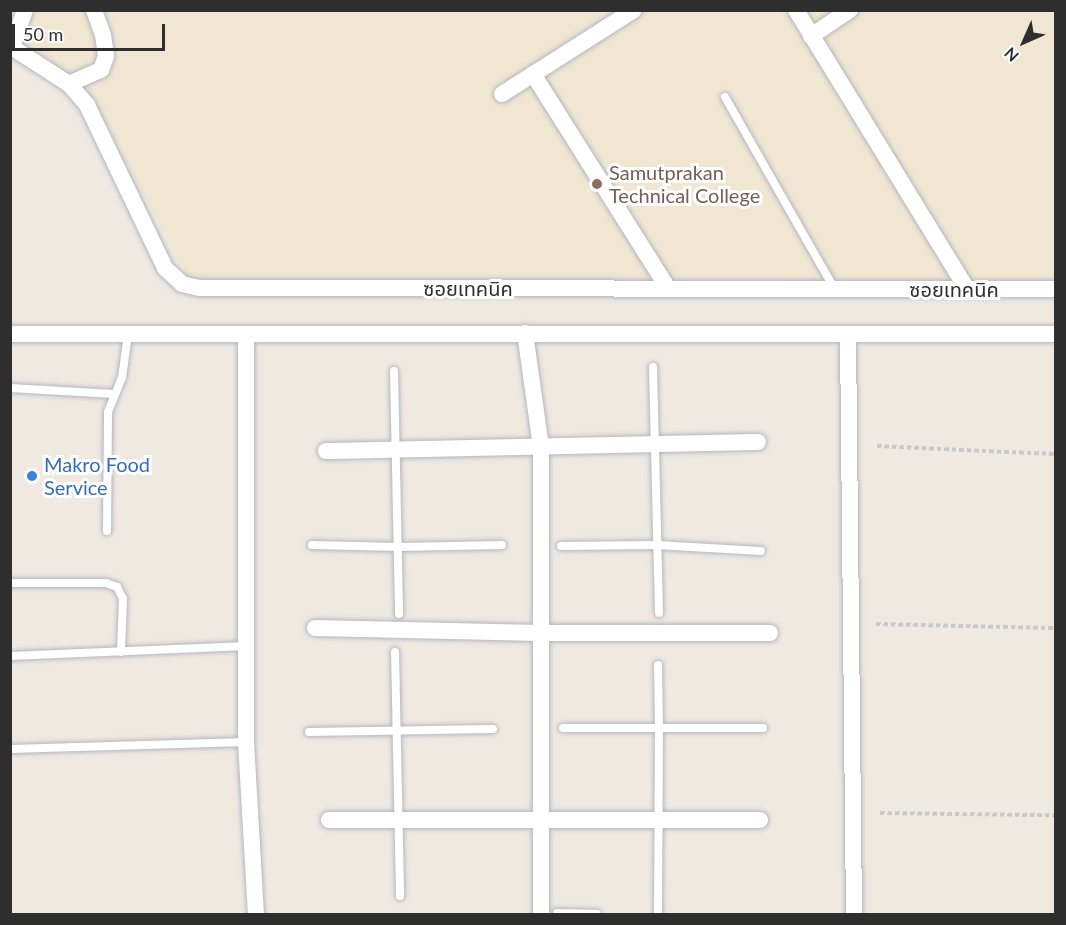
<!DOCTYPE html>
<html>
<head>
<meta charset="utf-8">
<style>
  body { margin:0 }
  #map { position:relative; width:1066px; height:925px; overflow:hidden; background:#efe9e1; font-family:Lato,"Noto Sans Thai",sans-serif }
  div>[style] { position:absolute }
  .education>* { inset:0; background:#f0e6d1 }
  .path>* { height:4px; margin-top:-2px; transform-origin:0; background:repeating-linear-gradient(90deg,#c9c9c9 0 4.5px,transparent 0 7.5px) }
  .roads { filter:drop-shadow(0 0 2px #b4b7c1) drop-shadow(0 0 2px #b4b7c1) }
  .service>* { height:8px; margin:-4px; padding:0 4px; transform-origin:4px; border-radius:4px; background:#fff }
  .minor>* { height:16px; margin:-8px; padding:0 8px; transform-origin:8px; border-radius:8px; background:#fff }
  .dots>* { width:16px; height:16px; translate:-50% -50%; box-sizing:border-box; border:3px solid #fff; border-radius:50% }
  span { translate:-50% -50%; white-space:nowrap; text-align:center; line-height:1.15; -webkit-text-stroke:6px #fff; paint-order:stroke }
  .education-label { font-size:20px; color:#785e54 }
  .left { translate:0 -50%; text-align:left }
  .street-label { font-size:20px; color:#2e2e2e }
  .shop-label { font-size:20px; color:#366cbe }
  .frame { position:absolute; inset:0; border:12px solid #2e2e2e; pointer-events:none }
  .north { position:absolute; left:994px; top:12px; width:60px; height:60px; -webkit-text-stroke:4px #fff; paint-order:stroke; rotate:225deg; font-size:16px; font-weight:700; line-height:24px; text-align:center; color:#2e2e2e }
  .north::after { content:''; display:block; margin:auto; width:21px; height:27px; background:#2e2e2e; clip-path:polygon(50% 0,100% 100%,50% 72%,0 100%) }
  .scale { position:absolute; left:12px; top:24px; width:153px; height:27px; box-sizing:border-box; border:3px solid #2e2e2e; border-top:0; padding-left:8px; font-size:18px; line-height:21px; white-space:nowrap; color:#2e2e2e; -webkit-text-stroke:4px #fff; paint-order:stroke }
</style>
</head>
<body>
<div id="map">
  <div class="education">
    <div style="clip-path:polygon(33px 10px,1055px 11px,1055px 281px,189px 279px,87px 90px,23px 45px)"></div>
  </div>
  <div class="path">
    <div style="left:877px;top:446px;width:179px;rotate:2.6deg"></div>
    <div style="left:876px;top:624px;width:180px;rotate:1.3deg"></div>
    <div style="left:880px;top:813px;width:176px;rotate:0.7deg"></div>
  </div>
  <div class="roads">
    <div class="service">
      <div style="left:725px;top:97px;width:220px;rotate:60.3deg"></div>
      <div style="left:653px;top:367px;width:246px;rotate:88.6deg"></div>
      <div style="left:394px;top:371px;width:243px;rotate:88.8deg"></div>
      <div style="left:10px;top:388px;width:104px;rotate:3.3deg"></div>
      <div style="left:107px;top:531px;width:119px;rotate:-89.5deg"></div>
      <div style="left:108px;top:412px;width:37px;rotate:-68deg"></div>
      <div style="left:122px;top:378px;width:44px;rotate:-82.2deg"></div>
      <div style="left:312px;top:545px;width:86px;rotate:1.3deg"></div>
      <div style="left:398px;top:547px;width:104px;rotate:-1.1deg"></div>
      <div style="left:561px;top:546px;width:96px;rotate:-0.6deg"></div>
      <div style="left:657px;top:545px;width:104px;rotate:3.3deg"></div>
      <div style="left:10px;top:583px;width:96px"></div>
      <div style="left:106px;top:583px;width:12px;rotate:20deg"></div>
      <div style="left:117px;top:587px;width:13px;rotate:63deg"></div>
      <div style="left:123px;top:599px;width:53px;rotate:92.2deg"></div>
      <div style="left:395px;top:652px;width:244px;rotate:88.8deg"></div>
      <div style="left:10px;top:656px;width:237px;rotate:-2.4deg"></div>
      <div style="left:563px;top:728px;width:96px"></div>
      <div style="left:659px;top:728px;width:63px;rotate:-90.9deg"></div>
      <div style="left:309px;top:732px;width:184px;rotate:-0.9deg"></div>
      <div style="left:10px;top:749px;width:236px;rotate:-1.7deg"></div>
      <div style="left:557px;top:913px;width:40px;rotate:1.4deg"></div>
      <div style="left:658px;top:914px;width:186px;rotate:-89.7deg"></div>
      <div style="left:659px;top:728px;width:104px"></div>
    </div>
    <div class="minor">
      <div style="left:796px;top:10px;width:327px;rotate:58.5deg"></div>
      <div style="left:811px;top:36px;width:47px;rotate:-33.7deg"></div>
      <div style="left:10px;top:46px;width:70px;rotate:32.8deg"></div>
      <div style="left:69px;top:84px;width:28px;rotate:49deg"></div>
      <div style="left:87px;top:105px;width:181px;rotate:64.4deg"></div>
      <div style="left:165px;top:268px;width:23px;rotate:43deg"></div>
      <div style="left:182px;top:284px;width:18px;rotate:13deg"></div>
      <div style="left:200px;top:288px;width:856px;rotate:0.07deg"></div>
      <div style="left:12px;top:46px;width:38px;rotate:-70deg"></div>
      <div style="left:533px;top:74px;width:253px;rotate:57.8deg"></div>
      <div style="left:69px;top:84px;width:35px;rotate:-24deg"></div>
      <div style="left:101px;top:70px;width:15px;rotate:-70deg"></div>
      <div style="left:106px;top:56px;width:21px;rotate:-98deg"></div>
      <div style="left:103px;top:35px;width:27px;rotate:-110deg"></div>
      <div style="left:502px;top:94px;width:156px;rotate:-32.5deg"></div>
      <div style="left:525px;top:333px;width:115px;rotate:82deg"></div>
      <div style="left:541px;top:447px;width:467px;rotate:90deg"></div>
      <div style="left:10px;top:334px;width:1046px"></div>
      <div style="left:246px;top:334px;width:408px;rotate:90deg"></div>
      <div style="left:246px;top:742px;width:172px;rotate:86.7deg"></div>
      <div style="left:848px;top:334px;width:580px;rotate:89.41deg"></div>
      <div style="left:326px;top:451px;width:432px;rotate:-1.2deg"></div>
      <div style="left:315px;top:628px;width:225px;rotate:1.3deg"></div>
      <div style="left:540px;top:633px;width:230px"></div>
      <div style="left:329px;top:820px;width:431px"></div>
    </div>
  </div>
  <div class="dots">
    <div style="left:597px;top:184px;background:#8d6e63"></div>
    <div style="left:32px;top:476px;background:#3f7fe0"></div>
  </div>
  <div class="education-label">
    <span class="left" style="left:609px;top:184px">Samutprakan<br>Technical College</span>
  </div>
  <div class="street-label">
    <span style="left:468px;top:288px">ซอยเทคนิค</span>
    <span style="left:954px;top:289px">ซอยเทคนิค</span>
  </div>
  <div class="shop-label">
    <span class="left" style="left:44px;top:476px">Makro Food<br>Service</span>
  </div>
  <div class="frame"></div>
  <div class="north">N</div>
  <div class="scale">50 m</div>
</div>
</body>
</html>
